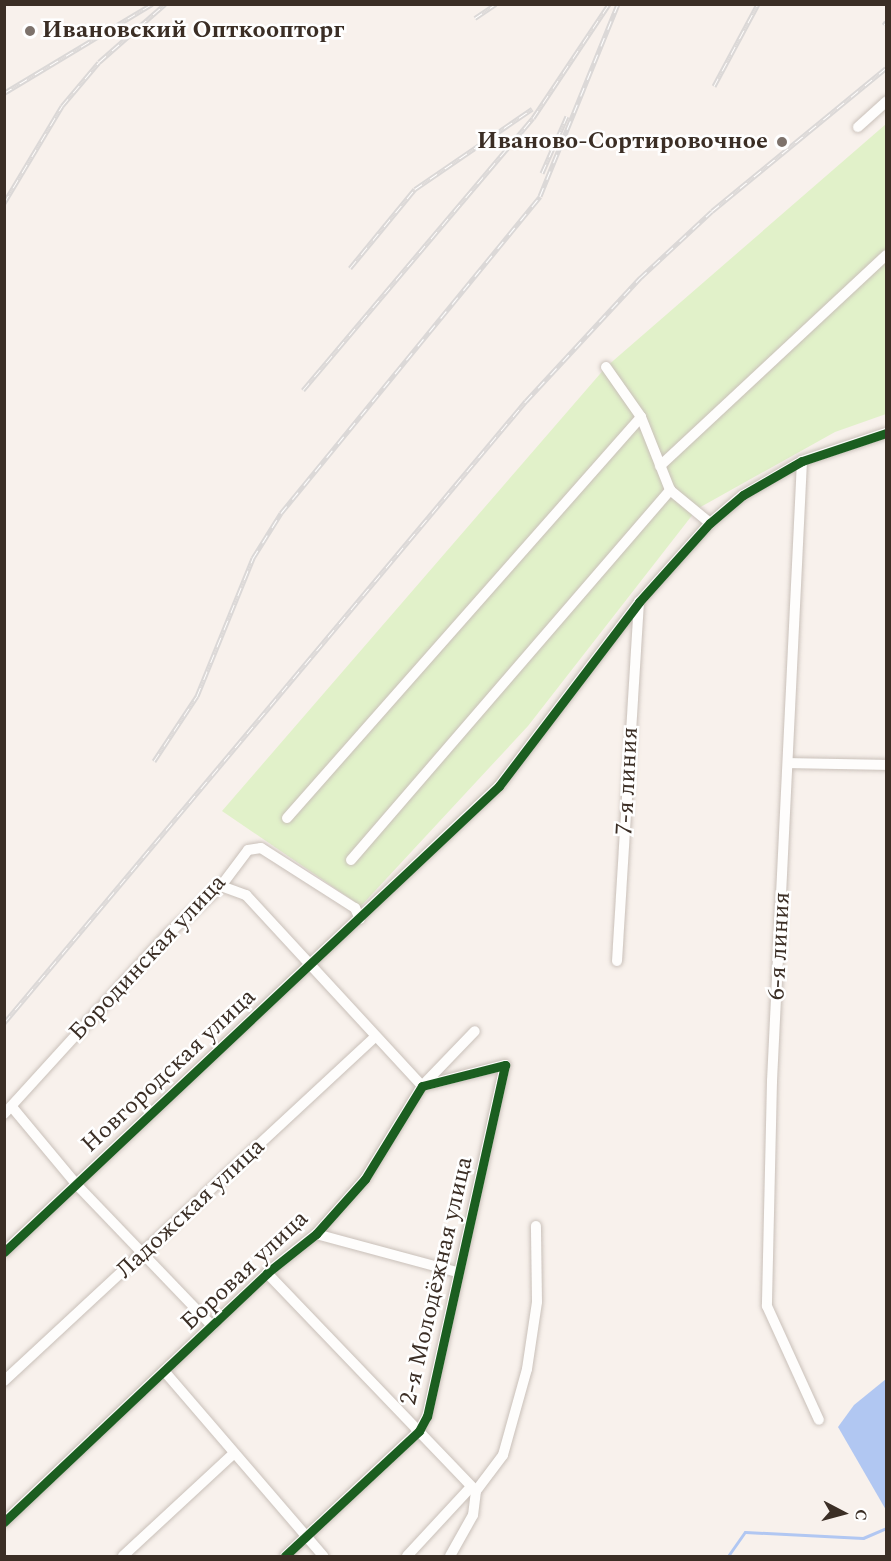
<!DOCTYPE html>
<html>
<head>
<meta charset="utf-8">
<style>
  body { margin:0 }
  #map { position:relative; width:891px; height:1561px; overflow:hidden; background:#f8f1ec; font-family:Spectral,serif }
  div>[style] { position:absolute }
  .green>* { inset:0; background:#e1f1c9 }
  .water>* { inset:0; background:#b1c7f2 }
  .stream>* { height:3px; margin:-1.5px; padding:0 1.5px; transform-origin:1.5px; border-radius:1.5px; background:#b1c7f2 }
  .roads { filter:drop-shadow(0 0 2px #c9c0b9) drop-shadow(0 0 2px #c9c0b9) }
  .minor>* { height:10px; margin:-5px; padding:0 5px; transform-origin:5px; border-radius:5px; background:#fefdfc }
  .rail>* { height:5px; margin-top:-2.5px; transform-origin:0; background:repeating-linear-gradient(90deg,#fff 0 9px,#dbd8d7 0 18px); box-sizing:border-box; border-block:2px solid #dbd8d7 }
  .cycleway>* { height:9px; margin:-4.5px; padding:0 4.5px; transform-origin:4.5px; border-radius:4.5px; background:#1b5e20 }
  .dots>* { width:16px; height:16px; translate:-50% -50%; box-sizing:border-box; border:3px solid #fff; border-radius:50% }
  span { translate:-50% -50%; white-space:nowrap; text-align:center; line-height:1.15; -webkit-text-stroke:5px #fff; paint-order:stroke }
  .poi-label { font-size:24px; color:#3b2e25; font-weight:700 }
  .left { translate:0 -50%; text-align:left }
  .right { translate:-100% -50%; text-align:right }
  .street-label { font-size:24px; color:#3b2e25 }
  .frame { position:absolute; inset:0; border:6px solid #3b2e25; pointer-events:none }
  .north { position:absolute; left:813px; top:1483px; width:60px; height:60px; -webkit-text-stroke:4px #fff; paint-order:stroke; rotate:96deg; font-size:16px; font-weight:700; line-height:24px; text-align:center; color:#3b2e25 }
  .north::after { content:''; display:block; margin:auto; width:21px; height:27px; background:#3b2e25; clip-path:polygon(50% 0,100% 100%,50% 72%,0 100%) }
</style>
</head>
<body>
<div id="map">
  <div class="green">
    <div style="clip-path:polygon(886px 124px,886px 414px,835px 432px,697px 509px,528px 726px,361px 906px,222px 811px,606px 367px)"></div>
  </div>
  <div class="water">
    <div style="clip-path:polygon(886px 1379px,886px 1510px,838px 1427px,854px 1405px)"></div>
  </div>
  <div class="stream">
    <div style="left:728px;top:1556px;width:29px;rotate:-55deg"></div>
    <div style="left:745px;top:1532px;width:118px;rotate:2.9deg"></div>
    <div style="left:863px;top:1538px;width:25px;rotate:-23deg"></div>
  </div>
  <div class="roads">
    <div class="minor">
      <div style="left:858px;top:127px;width:38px;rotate:-42deg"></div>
      <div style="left:606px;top:367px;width:61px;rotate:55deg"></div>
      <div style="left:641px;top:417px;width:79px;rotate:68.3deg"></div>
      <div style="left:670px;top:490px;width:52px;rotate:39.5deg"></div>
      <div style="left:802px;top:461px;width:621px;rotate:92.77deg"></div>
      <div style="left:772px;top:1081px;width:225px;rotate:91.3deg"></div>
      <div style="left:767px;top:1306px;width:125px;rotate:65.5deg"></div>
      <div style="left:660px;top:466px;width:309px;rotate:-43deg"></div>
      <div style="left:790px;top:763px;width:96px;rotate:1.2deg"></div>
      <div style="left:287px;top:818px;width:535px;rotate:-48.56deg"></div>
      <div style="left:351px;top:860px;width:489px;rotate:-49.2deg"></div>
      <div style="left:221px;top:886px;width:27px;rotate:20deg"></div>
      <div style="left:246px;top:895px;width:260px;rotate:47.3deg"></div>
      <div style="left:422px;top:1086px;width:76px;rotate:-46.1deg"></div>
      <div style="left:617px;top:961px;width:360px;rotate:-86.5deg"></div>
      <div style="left:12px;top:1107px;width:102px;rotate:50.2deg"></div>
      <div style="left:77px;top:1185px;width:195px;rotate:46.2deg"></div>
      <div style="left:4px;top:1114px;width:244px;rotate:-47.7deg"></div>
      <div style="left:168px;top:934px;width:72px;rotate:-42.2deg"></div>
      <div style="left:221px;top:886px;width:45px;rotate:-53.1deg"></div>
      <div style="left:248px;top:850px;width:13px;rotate:-9deg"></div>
      <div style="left:261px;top:848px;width:112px;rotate:32.6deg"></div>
      <div style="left:355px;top:908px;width:12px;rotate:66deg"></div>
      <div style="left:316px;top:1234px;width:146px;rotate:15.1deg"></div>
      <div style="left:4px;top:1252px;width:680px;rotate:-43.27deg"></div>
      <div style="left:499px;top:786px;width:231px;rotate:-52.7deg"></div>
      <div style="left:639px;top:602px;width:106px;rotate:-48.1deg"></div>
      <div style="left:710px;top:523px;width:43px;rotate:-40.3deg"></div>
      <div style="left:743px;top:495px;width:68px;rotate:-30deg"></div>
      <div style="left:802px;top:461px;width:89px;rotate:-18.4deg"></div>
      <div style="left:267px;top:1273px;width:302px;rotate:46.2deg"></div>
      <div style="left:476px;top:1491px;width:24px;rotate:97deg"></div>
      <div style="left:473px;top:1515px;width:47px;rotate:119.3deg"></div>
      <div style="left:165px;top:1372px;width:243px;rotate:49.3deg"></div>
      <div style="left:4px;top:1381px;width:506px;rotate:-42.84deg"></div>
      <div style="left:476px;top:1491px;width:45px;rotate:-53.1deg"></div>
      <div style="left:503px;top:1455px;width:89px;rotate:-74.4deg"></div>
      <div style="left:527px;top:1369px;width:68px;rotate:-81.5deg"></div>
      <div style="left:537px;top:1302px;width:76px;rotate:-90.8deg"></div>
      <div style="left:4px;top:1522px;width:362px;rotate:-43.4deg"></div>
      <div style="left:267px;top:1273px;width:63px;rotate:-38.5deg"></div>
      <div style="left:316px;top:1234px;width:74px;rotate:-48.3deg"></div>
      <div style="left:365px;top:1179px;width:109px;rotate:-58.5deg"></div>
      <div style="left:422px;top:1086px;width:86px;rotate:-14.2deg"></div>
      <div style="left:505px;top:1065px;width:360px;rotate:102.5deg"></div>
      <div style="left:427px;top:1416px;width:17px;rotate:118deg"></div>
      <div style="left:419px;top:1431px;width:183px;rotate:137deg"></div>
      <div style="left:123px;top:1556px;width:149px;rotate:-42.8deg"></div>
      <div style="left:407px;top:1556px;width:91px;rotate:-47.2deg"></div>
    </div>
  </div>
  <div class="rail">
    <div style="left:475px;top:18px;width:25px;rotate:-34deg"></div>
    <div style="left:884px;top:25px;width:4px;rotate:-56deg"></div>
    <div style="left:714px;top:86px;width:93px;rotate:-61.8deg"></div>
    <div style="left:4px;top:93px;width:173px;rotate:-31deg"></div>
    <div style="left:542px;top:173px;width:62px;rotate:-66.3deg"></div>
    <div style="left:4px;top:203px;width:113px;rotate:-59.1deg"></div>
    <div style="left:62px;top:106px;width:57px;rotate:-49.9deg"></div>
    <div style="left:99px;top:62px;width:88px;rotate:-41.3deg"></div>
    <div style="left:350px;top:268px;width:102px;rotate:-50.6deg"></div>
    <div style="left:415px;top:189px;width:142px;rotate:-34.4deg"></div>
    <div style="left:303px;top:390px;width:356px;rotate:-49.8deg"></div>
    <div style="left:533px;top:118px;width:137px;rotate:-56.3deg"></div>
    <div style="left:154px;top:761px;width:78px;rotate:-56.5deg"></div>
    <div style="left:197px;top:696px;width:149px;rotate:-67.9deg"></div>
    <div style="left:253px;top:558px;width:53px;rotate:-58.1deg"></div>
    <div style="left:281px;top:513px;width:409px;rotate:-50.7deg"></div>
    <div style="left:540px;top:196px;width:207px;rotate:-67.9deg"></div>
    <div style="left:4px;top:1023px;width:812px;rotate:-50deg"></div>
    <div style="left:526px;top:401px;width:168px;rotate:-47.2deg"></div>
    <div style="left:640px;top:278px;width:98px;rotate:-42.9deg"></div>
    <div style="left:712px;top:211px;width:225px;rotate:-39.4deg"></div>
  </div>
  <div class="cycleway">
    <div style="left:4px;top:1252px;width:680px;rotate:-43.27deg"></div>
    <div style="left:499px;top:786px;width:231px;rotate:-52.7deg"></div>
    <div style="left:639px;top:602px;width:106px;rotate:-48.1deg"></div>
    <div style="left:710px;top:523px;width:43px;rotate:-40.3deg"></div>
    <div style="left:743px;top:495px;width:68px;rotate:-30deg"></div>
    <div style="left:802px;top:461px;width:89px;rotate:-18.4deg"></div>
    <div style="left:4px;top:1522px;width:362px;rotate:-43.4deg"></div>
    <div style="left:267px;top:1273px;width:63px;rotate:-38.5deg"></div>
    <div style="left:316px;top:1234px;width:74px;rotate:-48.3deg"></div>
    <div style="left:365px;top:1179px;width:109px;rotate:-58.5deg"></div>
    <div style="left:422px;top:1086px;width:86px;rotate:-14.2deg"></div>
    <div style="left:505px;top:1065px;width:360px;rotate:102.5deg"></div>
    <div style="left:427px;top:1416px;width:17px;rotate:118deg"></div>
    <div style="left:419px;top:1431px;width:183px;rotate:137deg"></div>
  </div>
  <div class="dots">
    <div style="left:30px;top:31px;background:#7d726b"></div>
    <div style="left:782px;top:142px;background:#7d726b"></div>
  </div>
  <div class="poi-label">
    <span class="left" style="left:42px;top:31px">Ивановский Опткоопторг</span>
    <span class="right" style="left:768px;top:142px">Иваново-Сортировочное</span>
  </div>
  <div class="street-label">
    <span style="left:628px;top:781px;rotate:-87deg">7-я линия</span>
    <span style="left:780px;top:946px;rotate:-87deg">6-я линия</span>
    <span style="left:148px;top:958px;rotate:-47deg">Бородинская улица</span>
    <span style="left:169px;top:1071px;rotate:-43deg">Новгородская улица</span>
    <span style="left:191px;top:1209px;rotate:-43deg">Ладожская улица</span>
    <span style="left:245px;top:1271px;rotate:-43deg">Боровая улица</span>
    <span style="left:437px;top:1281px;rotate:-77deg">2-я Молодёжная улица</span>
  </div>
  <div class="frame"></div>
  <div class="north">С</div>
</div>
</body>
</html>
